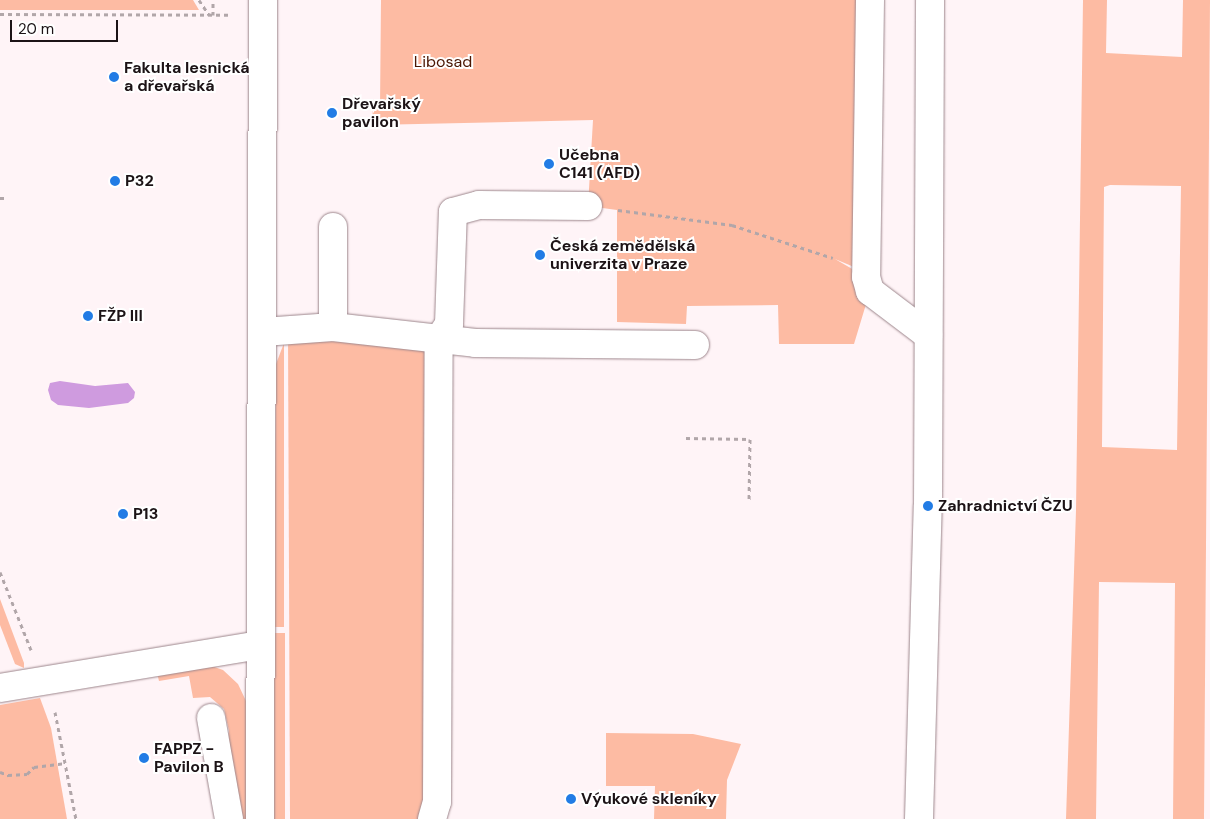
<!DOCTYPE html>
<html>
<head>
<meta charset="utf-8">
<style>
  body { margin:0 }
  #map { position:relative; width:1210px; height:819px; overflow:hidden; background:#fff4f7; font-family:"DM Sans",sans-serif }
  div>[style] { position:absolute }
  .green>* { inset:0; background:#fdbba3 }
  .water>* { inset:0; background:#cf9bdf }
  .path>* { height:3px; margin-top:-1.5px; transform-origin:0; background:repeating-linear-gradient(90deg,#b1a6a9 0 4px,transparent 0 8px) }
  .roads { filter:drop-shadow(0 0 1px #9d868c) drop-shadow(0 0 1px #9d868c) }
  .minor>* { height:28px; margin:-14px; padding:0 14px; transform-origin:14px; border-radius:14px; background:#fff }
  .dots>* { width:14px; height:14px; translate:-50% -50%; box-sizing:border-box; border:2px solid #fff; border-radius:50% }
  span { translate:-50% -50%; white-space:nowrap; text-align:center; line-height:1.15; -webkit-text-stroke:4px #fff; paint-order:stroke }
  .park-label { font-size:16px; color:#4b1703 }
  .poi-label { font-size:16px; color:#1c1316; font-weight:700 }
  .left { translate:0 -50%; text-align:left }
  .scale { position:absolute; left:10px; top:20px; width:108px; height:22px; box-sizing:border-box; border:2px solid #1c1316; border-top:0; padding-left:6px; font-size:15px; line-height:18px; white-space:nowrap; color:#1c1316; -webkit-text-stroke:4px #fff; paint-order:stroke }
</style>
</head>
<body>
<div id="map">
  <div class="green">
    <div style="clip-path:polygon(0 0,193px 0,199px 10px,0 10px)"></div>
    <div style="clip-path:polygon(381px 0,870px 0,866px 272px,835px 259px,866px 277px,870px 291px,854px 344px,779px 344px,778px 305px,687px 306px,686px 324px,617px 322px,617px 210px,588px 206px,593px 120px,372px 125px,373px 107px,380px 107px)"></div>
    <div style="clip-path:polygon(evenodd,1083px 0,1107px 0,1106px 53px,1182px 57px,1183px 0,1210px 0,1204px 819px,1173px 819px,1175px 583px,1099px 582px,1096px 819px,1066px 819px,1076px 510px,1083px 0,1110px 185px,1181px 186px,1177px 450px,1102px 447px,1104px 187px,1110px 185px)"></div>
    <div style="clip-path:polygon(288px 331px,439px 339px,432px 819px,290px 819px)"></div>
    <div style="clip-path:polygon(284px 343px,284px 627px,274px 627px,276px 364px)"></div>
    <div style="clip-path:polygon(0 599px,24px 663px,24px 668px,15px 664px,0 625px)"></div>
    <div style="clip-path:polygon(274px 633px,285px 633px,285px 819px,273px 819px)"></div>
    <div style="clip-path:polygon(206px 664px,223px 670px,238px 684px,246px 701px,250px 721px,249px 819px,235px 819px,225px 760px,229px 731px,224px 709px,210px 697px,193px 698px,189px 676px,159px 681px,157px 673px)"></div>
    <div style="clip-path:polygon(40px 698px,51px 728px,67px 819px,0 819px,0 705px)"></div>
    <div style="clip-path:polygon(606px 733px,693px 734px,741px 744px,727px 780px,726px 819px,654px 819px,655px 786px,606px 786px)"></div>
  </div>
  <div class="water">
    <div style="clip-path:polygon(60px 381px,95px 386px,128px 383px,135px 392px,134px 398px,128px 403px,89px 408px,58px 405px,51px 400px,48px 390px,50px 383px)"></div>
  </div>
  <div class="path">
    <div style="left:199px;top:0;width:18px;rotate:56deg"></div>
    <div style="left:0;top:14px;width:231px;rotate:0.2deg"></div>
    <div style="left:213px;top:15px;width:15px;rotate:-90deg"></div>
    <div style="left:0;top:198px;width:8px"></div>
    <div style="left:618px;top:210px;width:115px;rotate:7.5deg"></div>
    <div style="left:732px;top:225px;width:106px;rotate:18.1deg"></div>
    <div style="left:686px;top:438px;width:64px;rotate:0.9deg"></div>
    <div style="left:750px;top:439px;width:63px;rotate:90.9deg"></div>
    <div style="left:0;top:572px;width:84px;rotate:68.3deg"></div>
    <div style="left:55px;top:712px;width:109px;rotate:78.9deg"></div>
    <div style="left:0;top:772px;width:9px;rotate:21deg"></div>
    <div style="left:8px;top:775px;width:19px;rotate:-3deg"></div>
    <div style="left:27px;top:774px;width:10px;rotate:-45deg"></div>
    <div style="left:34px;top:767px;width:32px;rotate:-7deg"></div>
  </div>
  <div class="roads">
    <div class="minor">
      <div style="left:870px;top:0;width:277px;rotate:90.8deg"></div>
      <div style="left:866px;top:277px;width:15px;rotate:74deg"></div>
      <div style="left:870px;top:291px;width:73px;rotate:37.2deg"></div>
      <div style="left:333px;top:227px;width:100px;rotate:90deg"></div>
      <div style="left:263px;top:332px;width:70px;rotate:-4.1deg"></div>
      <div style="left:333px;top:327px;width:143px;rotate:6.4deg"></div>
      <div style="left:475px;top:343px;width:220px;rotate:0.5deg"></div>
      <div style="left:0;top:688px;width:263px;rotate:-9.4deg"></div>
      <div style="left:211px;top:718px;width:103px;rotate:79.9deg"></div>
      <div style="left:260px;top:819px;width:819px;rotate:-89.79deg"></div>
      <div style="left:432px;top:819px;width:18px;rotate:-74deg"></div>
      <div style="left:437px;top:802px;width:463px;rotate:-89.8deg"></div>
      <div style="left:439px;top:339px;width:18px;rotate:-56deg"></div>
      <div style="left:449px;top:324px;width:112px;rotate:-88deg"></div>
      <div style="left:453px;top:212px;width:27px;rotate:-15deg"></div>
      <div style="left:479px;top:205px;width:109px;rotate:0.5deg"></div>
      <div style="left:919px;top:819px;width:313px;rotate:-88.4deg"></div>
      <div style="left:928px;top:506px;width:506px;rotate:-89.77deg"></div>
    </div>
  </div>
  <div class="dots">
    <div style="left:114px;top:77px;background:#227ce5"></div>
    <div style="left:332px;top:113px;background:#227ce5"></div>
    <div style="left:549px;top:164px;background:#227ce5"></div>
    <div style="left:115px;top:181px;background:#227ce5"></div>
    <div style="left:540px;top:255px;background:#227ce5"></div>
    <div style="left:88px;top:316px;background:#227ce5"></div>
    <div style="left:928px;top:506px;background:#227ce5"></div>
    <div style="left:123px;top:514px;background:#227ce5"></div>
    <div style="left:144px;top:758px;background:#227ce5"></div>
    <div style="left:571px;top:799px;background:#227ce5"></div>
  </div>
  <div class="park-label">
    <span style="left:443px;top:62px">Libosad</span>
  </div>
  <div class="poi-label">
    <span class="left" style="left:124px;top:77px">Fakulta lesnická<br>a dřevařská</span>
    <span class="left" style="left:342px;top:113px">Dřevařský<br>pavilon</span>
    <span class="left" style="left:559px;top:164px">Učebna<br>C141 (AFD)</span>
    <span class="left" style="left:125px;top:181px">P32</span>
    <span class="left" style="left:550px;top:255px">Česká zemědělská<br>univerzita v Praze</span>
    <span class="left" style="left:98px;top:316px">FŽP III</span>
    <span class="left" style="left:938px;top:506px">Zahradnictví ČZU</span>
    <span class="left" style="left:133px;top:514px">P13</span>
    <span class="left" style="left:154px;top:758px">FAPPZ -<br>Pavilon B</span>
    <span class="left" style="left:581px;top:799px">Výukové skleníky</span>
  </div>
  <div class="scale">20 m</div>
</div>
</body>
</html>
